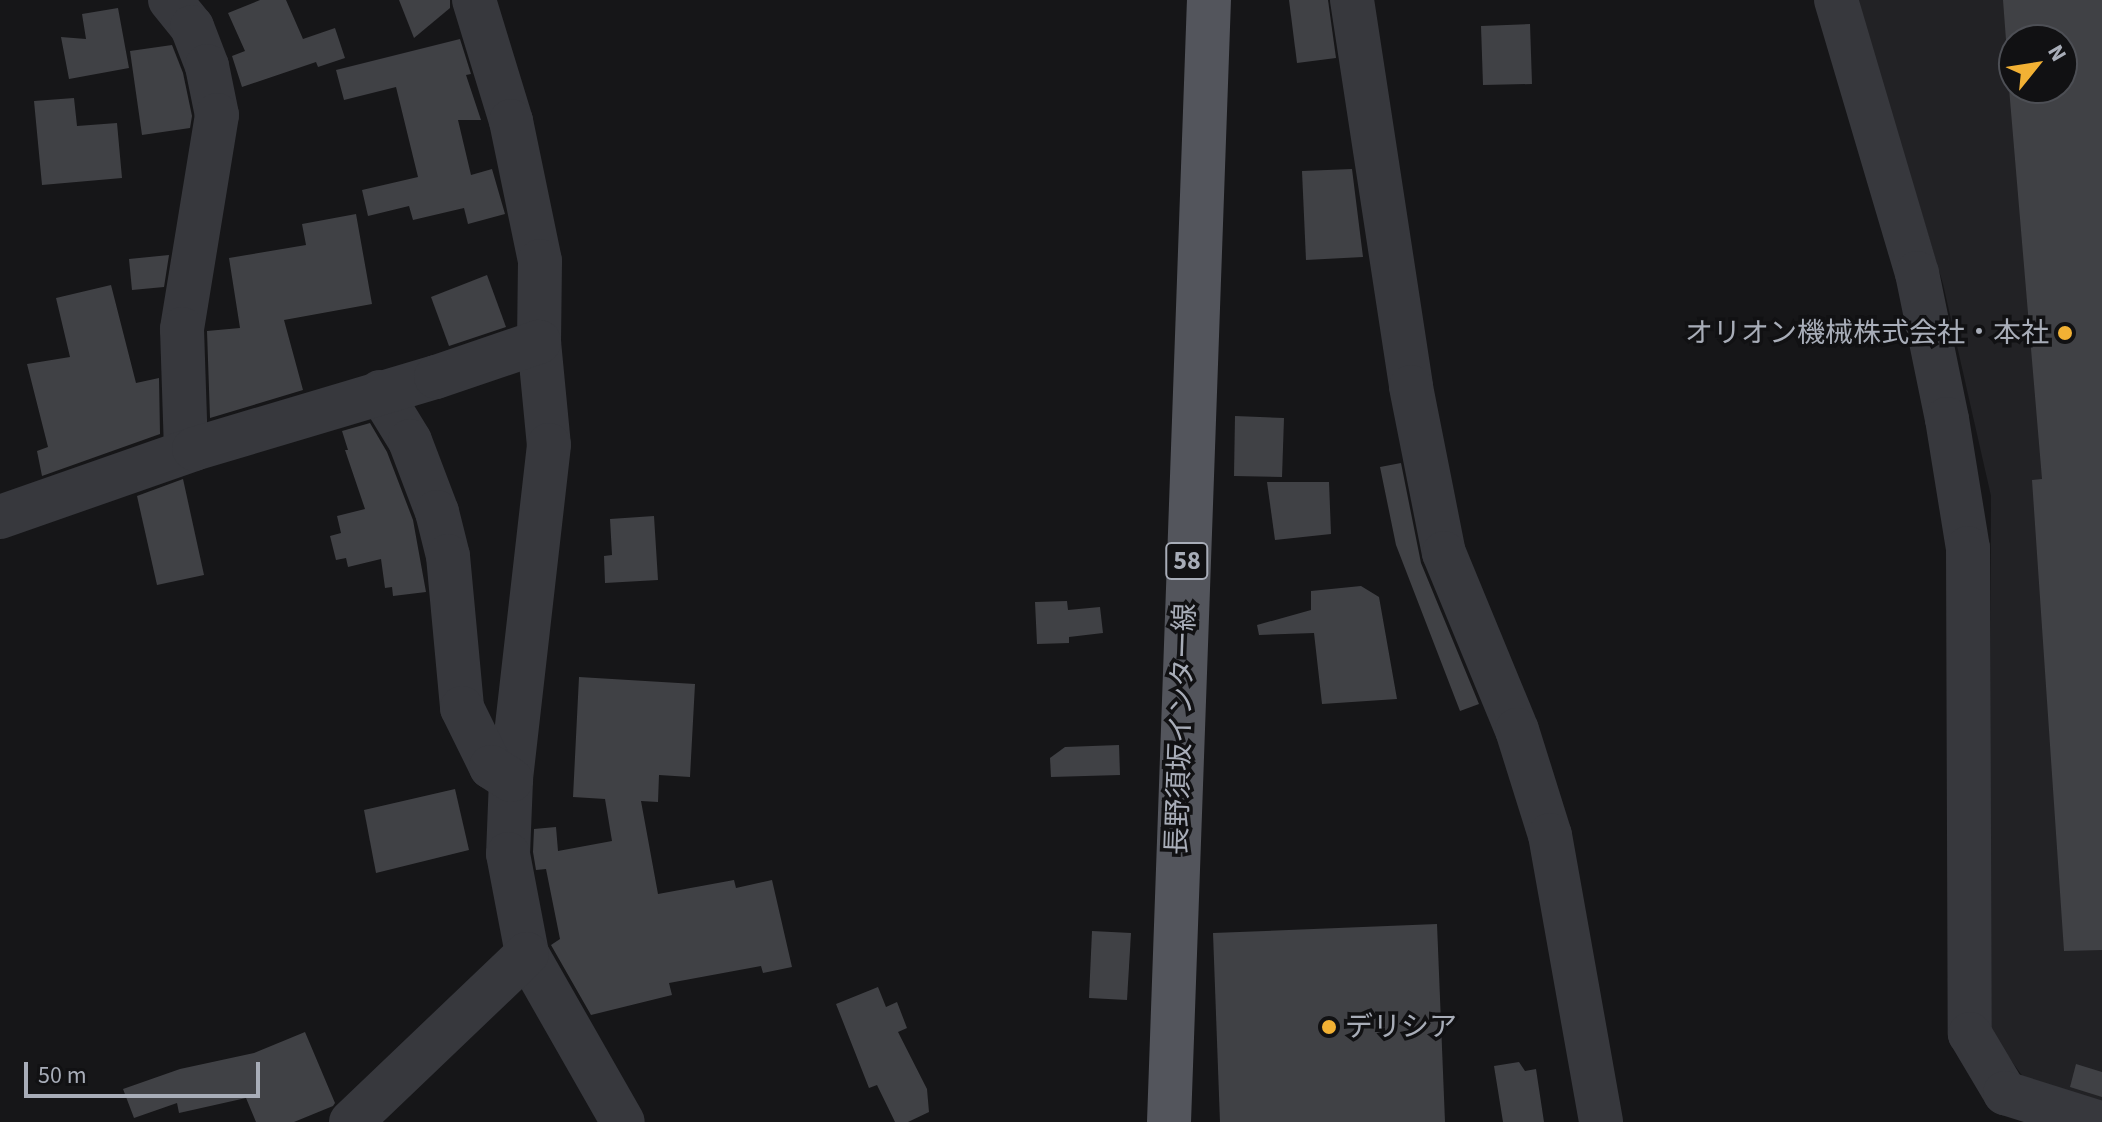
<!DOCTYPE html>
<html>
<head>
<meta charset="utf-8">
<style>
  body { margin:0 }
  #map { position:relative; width:2102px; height:1122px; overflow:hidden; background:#161618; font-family:"Source Sans 3","Noto Sans JP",sans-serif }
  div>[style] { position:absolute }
  .built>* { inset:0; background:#222225 }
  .building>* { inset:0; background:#404145 }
  .minor>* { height:44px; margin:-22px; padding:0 22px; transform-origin:22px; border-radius:22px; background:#37383d }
  .major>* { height:44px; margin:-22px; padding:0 22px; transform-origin:22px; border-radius:22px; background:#53555c }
  .dots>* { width:22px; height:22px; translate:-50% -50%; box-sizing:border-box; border:4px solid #111113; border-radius:50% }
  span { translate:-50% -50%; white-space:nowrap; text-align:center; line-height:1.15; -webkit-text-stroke:7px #111113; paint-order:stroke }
  .shield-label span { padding:2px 6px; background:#111113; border:2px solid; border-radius:6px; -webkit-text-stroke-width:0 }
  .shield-label { font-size:26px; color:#a8adb8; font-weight:700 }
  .poi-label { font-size:28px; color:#a8adb8 }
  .right { translate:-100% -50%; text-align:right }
  .left { translate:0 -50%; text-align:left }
  .street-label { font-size:28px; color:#a8adb8 }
  .north { position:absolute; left:1998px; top:24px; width:80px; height:80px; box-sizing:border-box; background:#111113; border:2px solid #4d4f55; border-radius:50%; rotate:60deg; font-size:22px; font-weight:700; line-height:32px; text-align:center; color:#a8adb8 }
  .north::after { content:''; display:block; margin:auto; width:28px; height:36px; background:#f2b134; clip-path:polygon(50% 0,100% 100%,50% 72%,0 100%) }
  .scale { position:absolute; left:24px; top:1062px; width:236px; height:36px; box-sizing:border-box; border:4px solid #a8adb8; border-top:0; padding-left:10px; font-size:24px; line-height:28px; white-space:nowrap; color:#a8adb8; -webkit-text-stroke:6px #111113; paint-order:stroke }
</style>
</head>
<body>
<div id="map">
  <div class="built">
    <div style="clip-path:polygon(evenodd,1857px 0,2102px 0,2102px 1103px,2026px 1081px,1989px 1030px,1991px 496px,1943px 284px,1857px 0,2014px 40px,2062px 40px,2062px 88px,2014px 88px,2014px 40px)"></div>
  </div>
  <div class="building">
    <div style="clip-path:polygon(260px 0,286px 0,303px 39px,335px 28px,345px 58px,318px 67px,316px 62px,242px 87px,232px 56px,245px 51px,228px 13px)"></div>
    <div style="clip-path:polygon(399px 0,450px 0,450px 8px,414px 38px)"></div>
    <div style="clip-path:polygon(1289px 0,1328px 0,1336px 58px,1297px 63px)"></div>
    <div style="clip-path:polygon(2003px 0,2102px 0,2102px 950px,2064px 951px,2032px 480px,2042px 479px,2009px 88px,2062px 88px,2062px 40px,2006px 40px)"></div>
    <div style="clip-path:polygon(118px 8px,129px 68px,69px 79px,61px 37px,86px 39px,82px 14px)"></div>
    <div style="clip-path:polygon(1530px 24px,1532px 84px,1483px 85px,1481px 26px)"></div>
    <div style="clip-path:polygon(460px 39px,471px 74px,466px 75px,481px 120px,458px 120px,471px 175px,492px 169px,505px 214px,468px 224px,464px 208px,413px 220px,409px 206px,368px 216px,362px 190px,418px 177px,396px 87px,344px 100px,336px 70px)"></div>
    <div style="clip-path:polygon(172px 45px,183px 73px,192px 116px,190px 128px,142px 135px,130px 51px)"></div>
    <div style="clip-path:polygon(74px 98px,77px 126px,117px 123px,122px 178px,42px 185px,34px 101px)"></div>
    <div style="clip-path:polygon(1352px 169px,1363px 257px,1306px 260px,1302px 171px)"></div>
    <div style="clip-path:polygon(356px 214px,372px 304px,284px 320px,303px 390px,210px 418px,207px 331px,240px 328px,229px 258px,306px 245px,302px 224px)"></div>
    <div style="clip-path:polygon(169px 255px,164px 287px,132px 290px,129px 259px)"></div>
    <div style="clip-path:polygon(487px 275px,506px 327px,449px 346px,431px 297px)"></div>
    <div style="clip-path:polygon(111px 285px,136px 383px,159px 378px,160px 434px,42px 476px,37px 451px,48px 447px,27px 364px,70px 357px,56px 298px)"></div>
    <div style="clip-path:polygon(1235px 416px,1284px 418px,1282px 477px,1234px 476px)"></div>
    <div style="clip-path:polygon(370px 423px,387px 452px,413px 520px,426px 592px,393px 596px,392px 587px,385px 588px,381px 559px,348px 567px,346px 558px,336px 560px,330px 536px,341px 533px,337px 516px,365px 509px,345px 450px,348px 450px,342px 431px)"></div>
    <div style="clip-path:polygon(1401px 463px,1421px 563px,1479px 704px,1460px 711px,1396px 545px,1380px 467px)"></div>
    <div style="clip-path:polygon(183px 479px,204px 575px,157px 585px,137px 496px)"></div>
    <div style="clip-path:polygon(1267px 482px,1329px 482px,1331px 534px,1275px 540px)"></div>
    <div style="clip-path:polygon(654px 516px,658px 580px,605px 583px,604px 556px,612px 555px,610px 519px)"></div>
    <div style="clip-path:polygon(1361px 586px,1379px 597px,1397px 699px,1322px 704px,1314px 633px,1259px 635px,1257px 625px,1311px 610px,1311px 591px)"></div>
    <div style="clip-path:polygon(1067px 601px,1068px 610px,1100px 607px,1103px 633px,1069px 637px,1069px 643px,1037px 644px,1035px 602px)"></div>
    <div style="clip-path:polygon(579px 677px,695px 684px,690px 777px,659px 775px,658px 802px,641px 801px,658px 894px,734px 880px,736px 888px,772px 880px,792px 967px,763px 973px,761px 966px,669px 983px,672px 995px,591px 1015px,551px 945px,560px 939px,546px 869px,536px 870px,533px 852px,534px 829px,556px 827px,558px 851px,612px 841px,605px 799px,573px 797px)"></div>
    <div style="clip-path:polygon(1119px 745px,1120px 775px,1051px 777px,1050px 758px,1065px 747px)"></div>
    <div style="clip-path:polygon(455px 789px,469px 850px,376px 873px,364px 810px)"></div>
    <div style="clip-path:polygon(1437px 924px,1445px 1122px,1220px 1122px,1213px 933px)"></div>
    <div style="clip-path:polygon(1092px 931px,1131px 933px,1127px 1000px,1089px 998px)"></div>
    <div style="clip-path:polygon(878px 987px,886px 1007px,897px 1002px,907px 1028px,898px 1032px,927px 1089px,929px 1112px,908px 1122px,895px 1122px,877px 1085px,869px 1088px,836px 1004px)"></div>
    <div style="clip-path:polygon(305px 1032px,335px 1103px,333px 1106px,294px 1122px,256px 1122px,246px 1098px,179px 1113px,177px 1103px,134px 1118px,123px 1089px,180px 1069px,254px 1053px)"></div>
    <div style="clip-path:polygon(1519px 1062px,1525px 1071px,1536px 1069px,1544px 1122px,1503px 1122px,1494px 1066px)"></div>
    <div style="clip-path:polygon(2076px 1064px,2102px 1072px,2102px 1097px,2070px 1087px)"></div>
  </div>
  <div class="minor">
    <div style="left:170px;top:0;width:35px;rotate:51deg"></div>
    <div style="left:192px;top:27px;width:42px;rotate:69deg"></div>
    <div style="left:207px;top:66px;width:50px;rotate:78.5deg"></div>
    <div style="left:217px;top:115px;width:217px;rotate:99.3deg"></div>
    <div style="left:182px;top:329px;width:122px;rotate:88.1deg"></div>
    <div style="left:474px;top:0;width:127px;rotate:73deg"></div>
    <div style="left:511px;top:121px;width:143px;rotate:78.3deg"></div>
    <div style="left:540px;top:261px;width:81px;rotate:90.7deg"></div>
    <div style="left:539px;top:342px;width:103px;rotate:84.5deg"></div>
    <div style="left:549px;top:445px;width:337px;rotate:96.5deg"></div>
    <div style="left:511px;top:780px;width:74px;rotate:92.3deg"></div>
    <div style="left:508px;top:854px;width:102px;rotate:79.2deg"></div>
    <div style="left:527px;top:954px;width:193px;rotate:60.3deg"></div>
    <div style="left:1352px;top:0;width:391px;rotate:81.3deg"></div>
    <div style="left:1411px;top:387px;width:169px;rotate:78.8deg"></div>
    <div style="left:1444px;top:553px;width:191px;rotate:67.6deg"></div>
    <div style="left:1517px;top:730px;width:110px;rotate:72.6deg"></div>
    <div style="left:1550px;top:835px;width:291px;rotate:79.9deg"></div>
    <div style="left:1836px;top:0;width:285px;rotate:73.5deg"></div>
    <div style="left:1917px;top:273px;width:149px;rotate:78.4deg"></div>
    <div style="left:1947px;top:419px;width:131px;rotate:80.8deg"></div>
    <div style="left:1968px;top:548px;width:486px;rotate:89.8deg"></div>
    <div style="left:1970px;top:1034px;width:69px;rotate:59.3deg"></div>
    <div style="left:2005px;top:1093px;width:96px;rotate:17.5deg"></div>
    <div style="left:380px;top:392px;width:57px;rotate:58.5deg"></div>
    <div style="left:410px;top:441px;width:76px;rotate:69.2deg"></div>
    <div style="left:437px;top:512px;width:45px;rotate:76deg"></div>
    <div style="left:448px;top:556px;width:153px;rotate:84.7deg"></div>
    <div style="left:462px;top:708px;width:66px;rotate:63.8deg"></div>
    <div style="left:491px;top:767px;width:24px;rotate:33deg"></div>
    <div style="left:0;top:517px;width:206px;rotate:-19.3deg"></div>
    <div style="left:194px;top:449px;width:252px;rotate:-16.6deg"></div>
    <div style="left:436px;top:377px;width:109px;rotate:-18.8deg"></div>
    <div style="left:351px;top:1122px;width:243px;rotate:-43.7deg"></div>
  </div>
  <div class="major">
    <div style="left:1169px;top:1122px;width:1123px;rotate:-87.96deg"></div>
  </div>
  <div class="dots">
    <div style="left:2065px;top:333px;background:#f2b134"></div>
    <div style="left:1329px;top:1027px;background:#f2b134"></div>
  </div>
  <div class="shield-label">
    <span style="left:1187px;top:561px">58</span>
  </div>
  <div class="poi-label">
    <span class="right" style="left:2049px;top:333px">オリオン機械株式会社・本社</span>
    <span class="left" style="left:1345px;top:1027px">デリシア</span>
  </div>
  <div class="street-label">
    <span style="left:1181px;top:729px;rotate:-88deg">長野須坂インター線</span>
  </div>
  <div class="north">N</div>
  <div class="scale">50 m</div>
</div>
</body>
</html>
